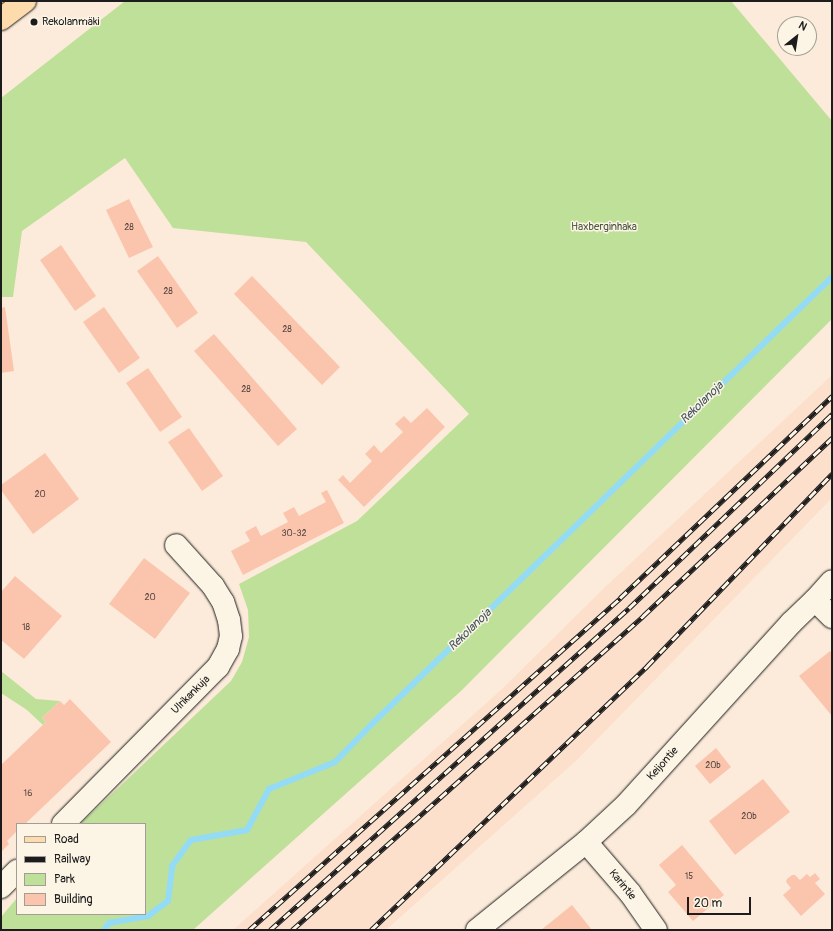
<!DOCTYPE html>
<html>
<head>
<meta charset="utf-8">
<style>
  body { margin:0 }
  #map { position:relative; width:833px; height:931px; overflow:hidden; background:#fcebda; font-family:Pangolin,sans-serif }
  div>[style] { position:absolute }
  .built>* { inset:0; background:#fce0cc }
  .green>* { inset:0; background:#bfe099 }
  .stream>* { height:6px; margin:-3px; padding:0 3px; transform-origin:3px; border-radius:3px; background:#94dbf6 }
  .building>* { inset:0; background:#fbc5ad }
  .roads { filter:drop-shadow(0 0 1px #1c1c1c) drop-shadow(0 0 1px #1c1c1c) }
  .minor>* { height:22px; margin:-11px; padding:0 11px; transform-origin:11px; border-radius:11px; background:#fcf5e5 }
  .major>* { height:22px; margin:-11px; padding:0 11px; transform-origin:11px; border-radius:11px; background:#fedbac }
  .rail>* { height:4.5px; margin-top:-2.25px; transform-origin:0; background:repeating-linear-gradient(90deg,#fcf5e5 0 9px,#1c1c1c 0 18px); box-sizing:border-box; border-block:1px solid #1c1c1c }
  .dots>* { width:11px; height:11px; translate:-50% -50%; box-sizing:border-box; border:2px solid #fcf5e5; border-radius:50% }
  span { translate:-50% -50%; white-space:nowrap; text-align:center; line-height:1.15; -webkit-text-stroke:3px #fcf5e5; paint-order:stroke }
  .number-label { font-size:9px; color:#544640 }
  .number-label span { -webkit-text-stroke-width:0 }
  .poi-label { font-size:11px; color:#1c1c1c }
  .left { translate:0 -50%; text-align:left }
  .park-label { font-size:11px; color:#4d5742 }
  .street-label { font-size:11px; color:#1c1c1c }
  .water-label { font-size:12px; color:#40555d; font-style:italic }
  .frame { position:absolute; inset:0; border:2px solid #1c1c1c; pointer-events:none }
  .legend { position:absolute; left:16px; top:823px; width:130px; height:92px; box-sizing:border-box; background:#fcf5e5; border:1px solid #a29e95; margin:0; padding:5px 7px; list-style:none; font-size:12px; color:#1c1c1c }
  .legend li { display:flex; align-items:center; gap:8px; height:20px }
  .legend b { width:20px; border:1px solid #a29e95 }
  .north { position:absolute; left:777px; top:16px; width:40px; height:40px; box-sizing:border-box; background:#fcf5e5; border:1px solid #a29e95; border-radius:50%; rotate:30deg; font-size:11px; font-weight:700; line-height:16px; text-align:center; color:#1c1c1c }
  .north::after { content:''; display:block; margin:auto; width:14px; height:18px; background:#1c1c1c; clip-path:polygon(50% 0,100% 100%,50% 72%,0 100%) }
  .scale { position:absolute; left:687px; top:897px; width:64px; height:18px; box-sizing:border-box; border:2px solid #1c1c1c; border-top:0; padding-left:5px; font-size:12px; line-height:14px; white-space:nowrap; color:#1c1c1c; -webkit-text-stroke:3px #fcf5e5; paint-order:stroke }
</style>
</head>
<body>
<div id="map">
  <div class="built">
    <div style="clip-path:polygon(832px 375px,832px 498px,578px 759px,386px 930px,233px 930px,502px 689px,602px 590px)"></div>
  </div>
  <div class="green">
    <div style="clip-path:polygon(125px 1px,731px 1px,832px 121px,832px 319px,461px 691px,193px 930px,1px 930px,1px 917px,17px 898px,17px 914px,145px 914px,145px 824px,80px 824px,231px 681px,242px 662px,249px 637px,248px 610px,239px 584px,357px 521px,469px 414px,306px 242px,173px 228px,125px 158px,22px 231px,13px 297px,1px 297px,1px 98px)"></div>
    <div style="clip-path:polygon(1px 671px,36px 699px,60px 701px,42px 718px,46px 722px,43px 725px,27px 710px,1px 693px)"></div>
  </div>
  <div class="stream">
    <div style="left:104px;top:930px;width:9px;rotate:-54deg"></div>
    <div style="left:109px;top:923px;width:40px;rotate:-10deg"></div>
    <div style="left:148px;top:916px;width:25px;rotate:-37deg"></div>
    <div style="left:168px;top:901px;width:35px;rotate:-83deg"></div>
    <div style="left:172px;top:866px;width:32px;rotate:-54deg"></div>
    <div style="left:191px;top:840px;width:57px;rotate:-10.1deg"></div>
    <div style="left:247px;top:830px;width:47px;rotate:-61.8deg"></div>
    <div style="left:269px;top:789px;width:71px;rotate:-22.2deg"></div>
    <div style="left:335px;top:762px;width:57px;rotate:-45.7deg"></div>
    <div style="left:375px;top:721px;width:637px;rotate:-44.17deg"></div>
  </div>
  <div class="building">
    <div style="clip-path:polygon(129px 199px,153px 247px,129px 258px,106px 210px)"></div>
    <div style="clip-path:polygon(61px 245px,96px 296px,75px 311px,40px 260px)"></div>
    <div style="clip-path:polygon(158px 256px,198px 313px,177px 328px,137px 271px)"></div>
    <div style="clip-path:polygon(252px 276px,340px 367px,322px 385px,234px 294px)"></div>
    <div style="clip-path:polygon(5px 307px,14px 371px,1px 373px,1px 308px)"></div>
    <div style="clip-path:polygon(104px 307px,140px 358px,119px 373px,83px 322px)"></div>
    <div style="clip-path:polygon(214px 334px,297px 429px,278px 446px,194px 351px)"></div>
    <div style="clip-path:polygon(148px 368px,182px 417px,160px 432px,126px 383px)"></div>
    <div style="clip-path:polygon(427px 408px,445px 427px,364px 507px,338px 480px,343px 475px,350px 483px,372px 461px,365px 454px,374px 445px,381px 453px,403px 432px,395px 424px,404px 416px,411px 423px)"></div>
    <div style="clip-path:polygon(189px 428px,223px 476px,202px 491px,168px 442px)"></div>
    <div style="clip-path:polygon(45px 453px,79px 499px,33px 534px,1px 490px,1px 485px)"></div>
    <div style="clip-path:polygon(327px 490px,344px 523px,243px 575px,231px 551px,250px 541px,245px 532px,256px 526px,261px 536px,288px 522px,283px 513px,294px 507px,299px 516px,326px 502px,321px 493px)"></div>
    <div style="clip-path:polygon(144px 558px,190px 593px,155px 639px,109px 604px)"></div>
    <div style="clip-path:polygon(15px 576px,62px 616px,24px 659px,1px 640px,1px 592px)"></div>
    <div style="clip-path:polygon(830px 651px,832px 654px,832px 716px,799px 676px)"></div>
    <div style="clip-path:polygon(70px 699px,111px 742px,25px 824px,17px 824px,17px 831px,7px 841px,9px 844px,1px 852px,1px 765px,46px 722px,42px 718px,60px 701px,64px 705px)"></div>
    <div style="clip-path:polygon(716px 748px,731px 767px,710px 784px,695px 766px)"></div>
    <div style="clip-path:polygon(763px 779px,790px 812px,735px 855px,709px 821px)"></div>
    <div style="clip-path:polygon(682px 845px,724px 895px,693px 921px,668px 892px,676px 885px,659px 865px)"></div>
    <div style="clip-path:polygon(815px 873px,820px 879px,815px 883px,825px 894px,801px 916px,783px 895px,791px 888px,786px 882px,787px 879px,792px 875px,795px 875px,800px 880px,807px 874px,810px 877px)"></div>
    <div style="clip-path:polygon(572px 905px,592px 930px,541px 930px)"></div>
  </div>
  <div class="roads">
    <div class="minor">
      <div style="left:815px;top:600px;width:24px;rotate:45deg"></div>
      <div style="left:63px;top:824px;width:221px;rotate:-45.4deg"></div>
      <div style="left:218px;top:667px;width:21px;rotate:-61deg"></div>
      <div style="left:228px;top:649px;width:13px;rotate:-77deg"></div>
      <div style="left:231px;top:636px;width:16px;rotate:-97deg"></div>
      <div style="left:229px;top:620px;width:19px;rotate:-108deg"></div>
      <div style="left:223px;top:602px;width:19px;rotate:-122deg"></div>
      <div style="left:213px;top:586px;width:55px;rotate:-132.1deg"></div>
      <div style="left:586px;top:842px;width:67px;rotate:49.2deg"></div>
      <div style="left:630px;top:893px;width:45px;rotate:54.9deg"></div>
      <div style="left:1px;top:887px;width:23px;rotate:-45deg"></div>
      <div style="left:477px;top:930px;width:140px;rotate:-38.9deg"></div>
      <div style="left:586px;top:842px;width:54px;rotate:-42.8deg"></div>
      <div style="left:626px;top:805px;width:246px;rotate:-47.8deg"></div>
      <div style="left:791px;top:623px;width:33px;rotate:-44deg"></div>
      <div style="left:815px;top:600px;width:25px;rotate:-48deg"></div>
    </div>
    <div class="major">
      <div style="left:1px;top:19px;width:30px;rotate:-37deg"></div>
    </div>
  </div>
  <div class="rail">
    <div style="left:249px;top:930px;width:498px;rotate:-41.8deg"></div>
    <div style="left:620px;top:598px;width:293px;rotate:-43.6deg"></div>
    <div style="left:270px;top:930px;width:482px;rotate:-41.9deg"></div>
    <div style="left:629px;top:608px;width:281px;rotate:-43.7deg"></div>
    <div style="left:292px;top:930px;width:471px;rotate:-41.8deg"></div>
    <div style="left:643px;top:616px;width:260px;rotate:-43.3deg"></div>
    <div style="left:371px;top:930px;width:382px;rotate:-43.7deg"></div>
    <div style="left:647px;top:666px;width:267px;rotate:-46.1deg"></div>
  </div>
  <div class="dots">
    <div style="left:34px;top:22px;background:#1c1c1c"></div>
  </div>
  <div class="number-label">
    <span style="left:129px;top:228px">28</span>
    <span style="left:168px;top:292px">28</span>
    <span style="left:287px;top:330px">28</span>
    <span style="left:246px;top:390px">28</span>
    <span style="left:40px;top:495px">20</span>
    <span style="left:294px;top:534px">30-32</span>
    <span style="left:150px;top:598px">20</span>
    <span style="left:26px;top:628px">18</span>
    <span style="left:713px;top:766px">20b</span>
    <span style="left:28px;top:794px">16</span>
    <span style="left:749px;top:817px">20b</span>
    <span style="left:689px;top:877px">15</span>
  </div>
  <div class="poi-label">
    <span class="left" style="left:42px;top:22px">Rekolanmäki</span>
  </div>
  <div class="park-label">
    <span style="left:604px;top:227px">Haxberginhaka</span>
  </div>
  <div class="street-label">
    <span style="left:191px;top:695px;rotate:-45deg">Ulrikankuja</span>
    <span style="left:663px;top:764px;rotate:-48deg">Keijontie</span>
    <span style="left:622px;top:885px;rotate:51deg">Karintie</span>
  </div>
  <div class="water-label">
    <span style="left:702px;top:403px;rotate:-44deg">Rekolanoja</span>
    <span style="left:470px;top:630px;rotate:-44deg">Rekolanoja</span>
  </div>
  <div class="frame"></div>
  <ul class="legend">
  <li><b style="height:5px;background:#fedbac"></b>Road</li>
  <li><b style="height:5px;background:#1c1c1c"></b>Railway</li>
  <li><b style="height:11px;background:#bfe099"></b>Park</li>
  <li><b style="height:11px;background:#fbc5ad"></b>Building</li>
  </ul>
  <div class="north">N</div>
  <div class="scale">20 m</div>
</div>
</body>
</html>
